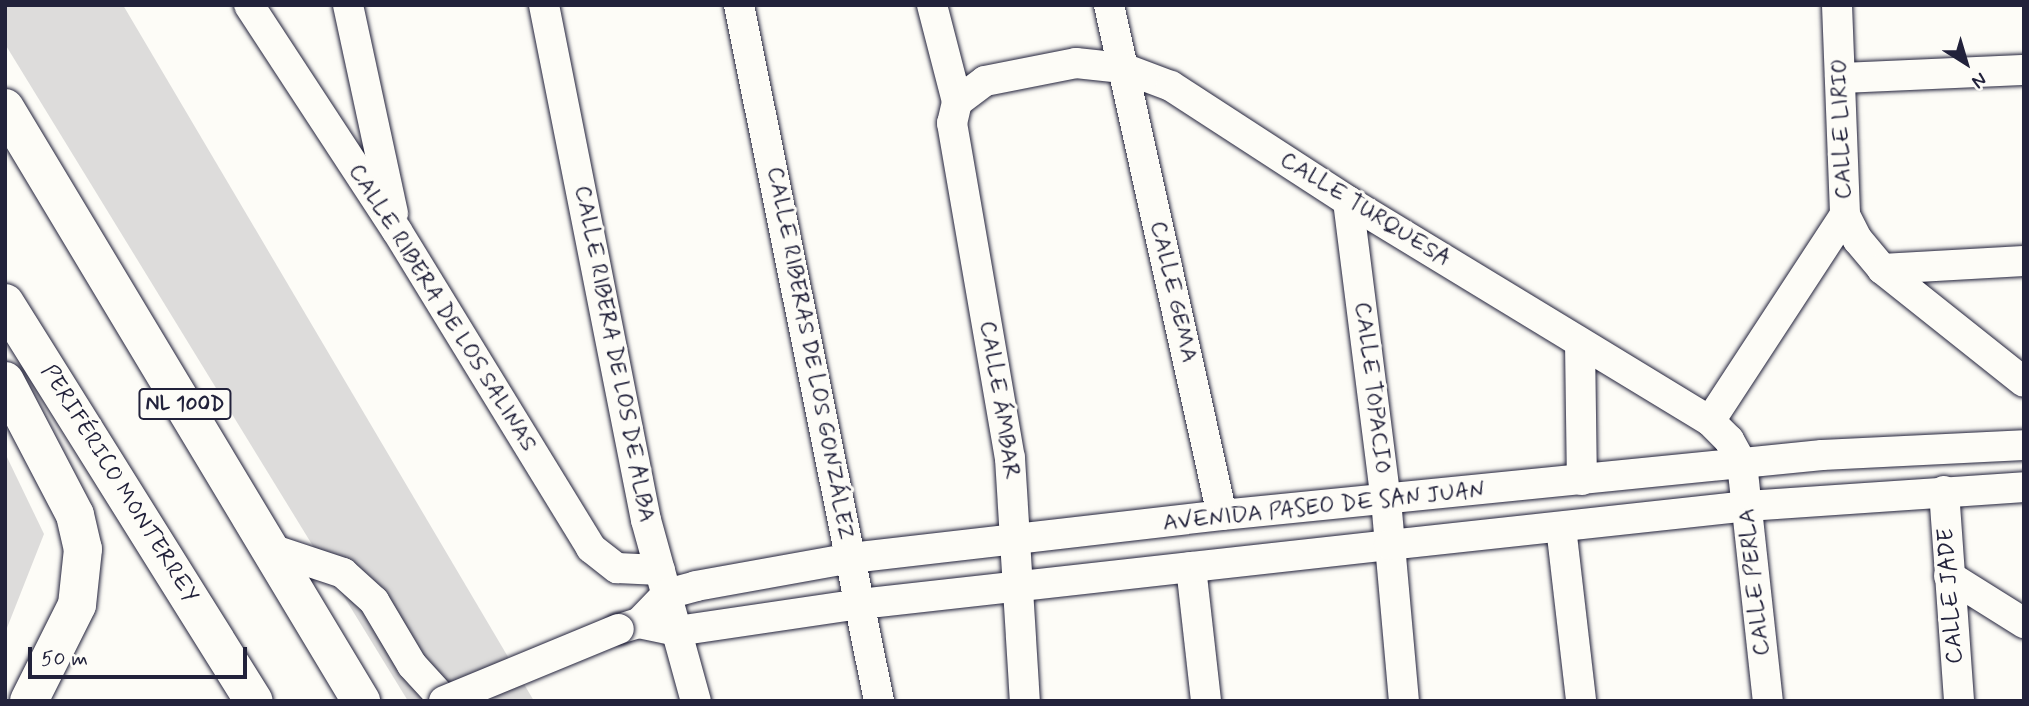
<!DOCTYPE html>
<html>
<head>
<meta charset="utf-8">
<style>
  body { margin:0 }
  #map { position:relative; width:2029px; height:706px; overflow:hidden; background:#fdfcf7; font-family:Mynerve,sans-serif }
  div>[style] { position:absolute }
  .green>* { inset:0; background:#dddcdb }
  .roads { filter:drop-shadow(0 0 2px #22223b) drop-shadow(0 0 2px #22223b) }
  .minor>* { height:30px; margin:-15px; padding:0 15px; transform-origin:15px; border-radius:15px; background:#fdfcf7 }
  .highway>* { height:38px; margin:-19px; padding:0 19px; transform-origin:19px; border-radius:19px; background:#fdfcf7 }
  .bridges { filter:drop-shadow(0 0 2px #22223b) drop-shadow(0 0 2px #22223b) }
  .minor-bridge>* { height:30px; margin:-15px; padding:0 15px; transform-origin:15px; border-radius:15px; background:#fdfcf7 }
  span { translate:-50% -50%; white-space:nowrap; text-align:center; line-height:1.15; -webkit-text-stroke:6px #fdfcf7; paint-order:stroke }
  .shield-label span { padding:2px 5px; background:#fdfcf7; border:2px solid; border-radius:5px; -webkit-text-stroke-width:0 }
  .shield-label { font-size:21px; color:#22223b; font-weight:700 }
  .street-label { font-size:23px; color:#22223b }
  .frame { position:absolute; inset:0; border:7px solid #22223b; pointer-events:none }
  .north { position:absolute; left:1931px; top:28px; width:70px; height:70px; -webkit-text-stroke:5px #fdfcf7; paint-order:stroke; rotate:143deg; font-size:19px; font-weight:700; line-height:28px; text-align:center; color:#22223b }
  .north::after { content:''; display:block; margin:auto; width:24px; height:32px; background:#22223b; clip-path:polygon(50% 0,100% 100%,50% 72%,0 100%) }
  .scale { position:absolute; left:28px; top:647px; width:219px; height:32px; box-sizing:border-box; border:4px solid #22223b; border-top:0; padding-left:9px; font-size:21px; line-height:24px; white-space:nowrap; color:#22223b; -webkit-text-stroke:5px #fdfcf7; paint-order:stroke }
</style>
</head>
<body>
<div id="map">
  <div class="green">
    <div style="clip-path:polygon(5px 5px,123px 5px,534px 701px,408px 701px,5px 44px)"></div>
    <div style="clip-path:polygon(5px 453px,44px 534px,5px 633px)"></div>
  </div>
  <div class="roads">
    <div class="minor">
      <div style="left:249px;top:5px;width:270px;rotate:56.8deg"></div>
      <div style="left:397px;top:231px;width:372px;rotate:58.5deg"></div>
      <div style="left:591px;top:548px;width:33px;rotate:38deg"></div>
      <div style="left:617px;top:568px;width:43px;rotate:2.7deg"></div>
      <div style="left:348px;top:5px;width:213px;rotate:77.8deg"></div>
      <div style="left:544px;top:5px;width:525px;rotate:78.8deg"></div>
      <div style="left:646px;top:520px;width:188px;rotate:74.6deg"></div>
      <div style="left:739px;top:5px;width:710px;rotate:78.63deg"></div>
      <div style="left:932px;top:5px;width:100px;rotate:75.5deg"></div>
      <div style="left:957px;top:102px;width:22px;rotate:103deg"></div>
      <div style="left:952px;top:123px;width:340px;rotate:80.2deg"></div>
      <div style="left:1010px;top:458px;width:243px;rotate:86.5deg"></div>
      <div style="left:1109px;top:5px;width:522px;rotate:77.51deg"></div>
      <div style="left:1837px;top:5px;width:210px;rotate:87.8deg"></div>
      <div style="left:1845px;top:215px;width:28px;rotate:63deg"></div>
      <div style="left:1858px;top:240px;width:38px;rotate:50deg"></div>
      <div style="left:1882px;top:269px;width:181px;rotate:38.5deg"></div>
      <div style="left:1840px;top:78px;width:184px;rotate:-2.5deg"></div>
      <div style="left:957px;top:102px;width:35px;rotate:-37deg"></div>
      <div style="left:985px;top:81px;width:93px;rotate:-11.2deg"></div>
      <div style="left:1076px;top:63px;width:47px;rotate:6.1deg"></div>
      <div style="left:1123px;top:68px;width:51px;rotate:20.6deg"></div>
      <div style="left:1171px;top:86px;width:211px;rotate:33deg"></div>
      <div style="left:1348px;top:201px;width:424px;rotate:31.3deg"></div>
      <div style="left:1710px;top:421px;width:27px;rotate:45deg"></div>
      <div style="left:1729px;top:440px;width:26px;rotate:61deg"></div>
      <div style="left:1742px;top:463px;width:239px;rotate:83.8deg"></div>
      <div style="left:1348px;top:201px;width:301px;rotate:82.8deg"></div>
      <div style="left:1386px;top:500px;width:202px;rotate:84.9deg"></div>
      <div style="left:1882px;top:269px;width:142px;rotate:-3.2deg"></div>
      <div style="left:1580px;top:343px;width:137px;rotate:89.2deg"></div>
      <div style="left:1710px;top:421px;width:246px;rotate:-56.8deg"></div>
      <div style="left:1944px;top:491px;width:211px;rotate:85.9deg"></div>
      <div style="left:1561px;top:527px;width:175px;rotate:83.4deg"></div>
      <div style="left:274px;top:550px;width:73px;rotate:18.4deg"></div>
      <div style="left:343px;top:573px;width:42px;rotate:42.1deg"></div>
      <div style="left:374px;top:601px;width:74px;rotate:59.3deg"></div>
      <div style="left:412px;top:665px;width:49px;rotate:47.5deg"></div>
      <div style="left:1191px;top:567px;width:135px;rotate:83.6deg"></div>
      <div style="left:1949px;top:576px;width:89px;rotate:32.1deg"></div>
      <div style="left:639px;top:623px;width:39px;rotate:12deg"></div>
      <div style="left:677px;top:631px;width:185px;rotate:-8.4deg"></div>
      <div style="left:860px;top:604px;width:532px;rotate:-6.36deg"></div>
      <div style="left:1389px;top:545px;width:360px;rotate:-6.2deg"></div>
      <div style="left:1747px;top:506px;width:278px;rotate:-3.9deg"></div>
      <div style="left:619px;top:629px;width:21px;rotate:-17deg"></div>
      <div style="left:639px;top:623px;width:40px;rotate:-46deg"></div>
      <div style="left:667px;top:594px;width:30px;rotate:-15deg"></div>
      <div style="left:696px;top:586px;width:158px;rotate:-10.2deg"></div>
      <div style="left:851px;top:558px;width:373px;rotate:-6.6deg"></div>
      <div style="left:1222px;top:515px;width:603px;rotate:-5.71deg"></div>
      <div style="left:1822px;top:455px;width:202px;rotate:-2.8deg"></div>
    </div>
    <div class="highway">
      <div style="left:5px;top:108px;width:692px;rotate:59.02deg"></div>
      <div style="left:5px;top:303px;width:469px;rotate:58deg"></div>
      <div style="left:5px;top:381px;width:151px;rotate:62.4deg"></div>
      <div style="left:75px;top:515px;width:35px;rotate:77deg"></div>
      <div style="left:83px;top:549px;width:56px;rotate:96.1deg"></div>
      <div style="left:77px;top:605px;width:107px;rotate:116.6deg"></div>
    </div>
  </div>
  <div class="bridges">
    <div class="minor-bridge">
      <div style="left:444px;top:701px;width:189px;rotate:-22.4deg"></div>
    </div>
  </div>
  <div class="shield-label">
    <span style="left:185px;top:404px">NL 100D</span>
  </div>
  <div class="street-label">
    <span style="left:1842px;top:129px;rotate:-92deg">CALLE LIRIO</span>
    <span style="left:1365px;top:210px;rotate:32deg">CALLE TURQUESA</span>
    <span style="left:1173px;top:292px;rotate:77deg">CALLE GEMA</span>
    <span style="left:442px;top:308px;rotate:58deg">CALLE RIBERA DE LOS SALINAS</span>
    <span style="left:810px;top:353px;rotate:79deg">CALLE RIBERAS DE LOS GONZÁLEZ</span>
    <span style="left:614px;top:354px;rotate:79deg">CALLE RIBERA DE LOS DE ALBA</span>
    <span style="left:1372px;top:388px;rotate:83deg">CALLE TOPACIO</span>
    <span style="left:999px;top:400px;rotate:81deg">CALLE ÁMBAR</span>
    <span style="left:119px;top:484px;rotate:58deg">PERIFÉRICO MONTERREY</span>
    <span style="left:1324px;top:507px;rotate:-6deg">AVENIDA PASEO DE SAN JUAN</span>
    <span style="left:1755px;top:582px;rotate:-96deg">CALLE PERLA</span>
    <span style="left:1951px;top:596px;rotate:-94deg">CALLE JADE</span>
  </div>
  <div class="frame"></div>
  <div class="north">N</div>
  <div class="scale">50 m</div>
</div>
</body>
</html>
